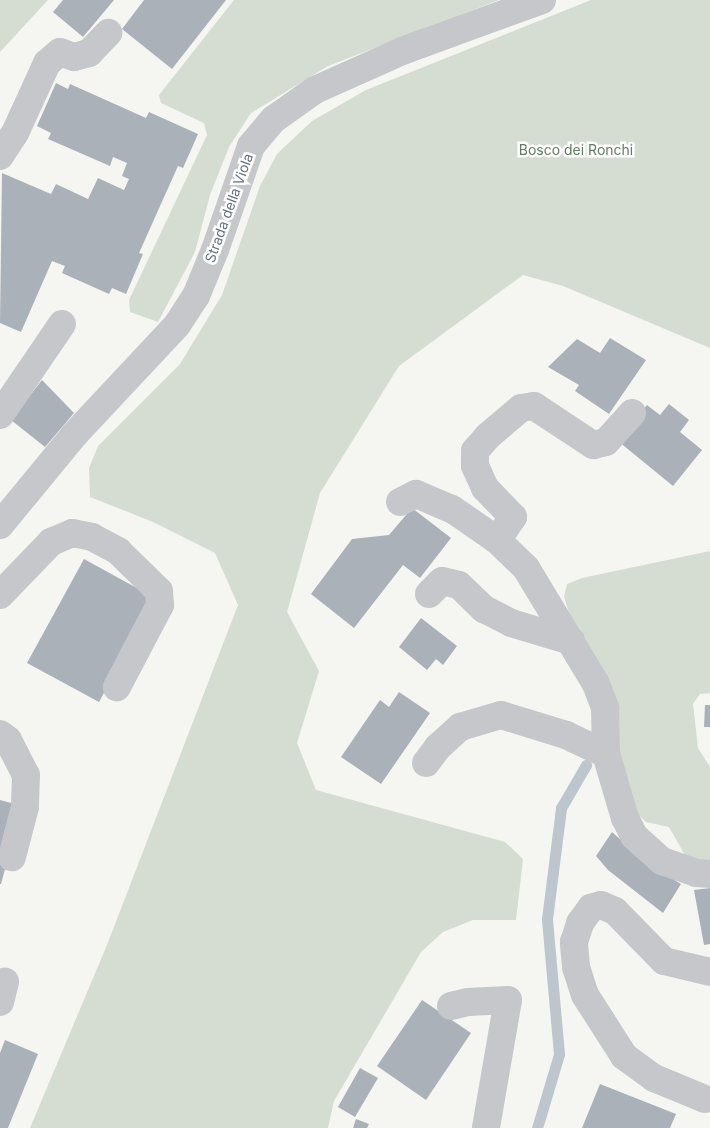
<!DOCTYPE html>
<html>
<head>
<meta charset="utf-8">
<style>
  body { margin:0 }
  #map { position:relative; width:710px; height:1128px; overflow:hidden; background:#f5f5f1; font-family:Inter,sans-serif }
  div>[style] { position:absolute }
  .green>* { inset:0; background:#d5dcd2 }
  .stream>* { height:11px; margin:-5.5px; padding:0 5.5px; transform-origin:5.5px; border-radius:5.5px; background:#bec6cd }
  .building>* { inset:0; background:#abb1b8 }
  .minor>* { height:28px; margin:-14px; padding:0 14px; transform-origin:14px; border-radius:14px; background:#c5c7cb }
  span { translate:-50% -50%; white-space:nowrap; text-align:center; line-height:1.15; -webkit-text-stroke:5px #fff; paint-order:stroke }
  .park-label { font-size:14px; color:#647a63 }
  .street-label { font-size:14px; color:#647183 }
</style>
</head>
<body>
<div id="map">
  <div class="green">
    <div style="clip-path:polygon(0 0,48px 0,0 52px)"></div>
    <div style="clip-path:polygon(234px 0,499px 0,328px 66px,251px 113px,229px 147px,210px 195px,195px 252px,158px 322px,130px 312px,129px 300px,207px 135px,204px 123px,161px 103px,159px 95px)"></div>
    <div style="clip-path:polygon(591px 0,710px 0,710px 348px,563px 286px,523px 275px,399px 366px,320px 493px,287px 612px,319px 671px,297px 743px,316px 790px,505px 842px,523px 859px,516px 920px,473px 920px,443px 932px,421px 952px,334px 1101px,328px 1128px,30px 1128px,107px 945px,238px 605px,215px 553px,153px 522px,90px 497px,89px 468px,98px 446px,180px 364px,222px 295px,260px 186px,277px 154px,312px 121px,366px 90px)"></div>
    <div style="clip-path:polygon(710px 551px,710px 693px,700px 694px,693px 704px,698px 748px,710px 767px,710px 862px,686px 857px,669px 827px,646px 822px,631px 808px,564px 597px,567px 584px,582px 578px)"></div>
  </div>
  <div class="stream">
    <div style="left:537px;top:1128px;width:77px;rotate:-73.4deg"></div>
    <div style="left:559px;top:1054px;width:136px;rotate:-95.1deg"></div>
    <div style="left:547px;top:919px;width:112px;rotate:-82.8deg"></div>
    <div style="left:561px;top:808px;width:50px;rotate:-59.8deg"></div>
  </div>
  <div class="building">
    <div style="clip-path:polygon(63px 0,114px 0,83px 37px,53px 12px)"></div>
    <div style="clip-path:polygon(144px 0,226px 0,172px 69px,122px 29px)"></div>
    <div style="clip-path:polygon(56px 83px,68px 89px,70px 84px,146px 118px,149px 112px,198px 134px,183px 168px,178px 166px,139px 253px,143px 254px,126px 294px,112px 288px,109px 294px,62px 273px,65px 266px,52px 261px,21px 332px,0 323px,2px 173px,51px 194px,56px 184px,88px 199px,98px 178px,124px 190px,129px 179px,122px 176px,127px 163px,113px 157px,110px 166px,48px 139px,51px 133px,37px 126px)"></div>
    <div style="clip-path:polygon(610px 338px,646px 360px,609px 414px,575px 391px,579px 385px,548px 367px,577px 339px,600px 353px)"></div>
    <div style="clip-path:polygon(42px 380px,74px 413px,45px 447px,11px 420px)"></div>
    <div style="clip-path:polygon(669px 404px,689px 420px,680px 432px,702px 450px,673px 486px,618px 441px,647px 405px,660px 415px)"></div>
    <div style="clip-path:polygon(412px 508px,451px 538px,420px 578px,403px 565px,354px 628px,311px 594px,352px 539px,389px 535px)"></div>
    <div style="clip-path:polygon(84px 559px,155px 598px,99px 702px,27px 663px)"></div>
    <div style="clip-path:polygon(421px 618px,457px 646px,443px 665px,436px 659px,427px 670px,399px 647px)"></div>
    <div style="clip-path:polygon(399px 692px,430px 713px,381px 784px,341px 757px,380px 700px,389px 707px)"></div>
    <div style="clip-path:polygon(705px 705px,710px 705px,710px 727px,704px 727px)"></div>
    <div style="clip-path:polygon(0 800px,22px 806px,1px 884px,0 884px)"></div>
    <div style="clip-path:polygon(612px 832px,648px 864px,681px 884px,663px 913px,608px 870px,596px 856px)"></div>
    <div style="clip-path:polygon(710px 888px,710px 944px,704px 945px,694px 890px)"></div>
    <div style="clip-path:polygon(422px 1000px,471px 1033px,426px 1100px,377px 1066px)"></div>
    <div style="clip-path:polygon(5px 1040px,38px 1054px,8px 1128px,0 1128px,0 1053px)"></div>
    <div style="clip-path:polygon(360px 1068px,378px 1078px,355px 1117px,338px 1107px)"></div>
    <div style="clip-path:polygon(600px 1084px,676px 1114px,670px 1128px,582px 1128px)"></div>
    <div style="clip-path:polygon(356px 1119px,369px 1124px,367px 1128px,353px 1128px)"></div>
  </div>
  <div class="minor">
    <div style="left:0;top:156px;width:27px;rotate:-57deg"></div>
    <div style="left:15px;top:133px;width:77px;rotate:-65.4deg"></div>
    <div style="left:47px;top:63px;width:17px;rotate:-40deg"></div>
    <div style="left:60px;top:52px;width:15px;rotate:20deg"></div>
    <div style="left:74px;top:57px;width:16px;rotate:-15deg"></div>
    <div style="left:89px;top:53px;width:28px;rotate:-46deg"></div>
    <div style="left:0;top:415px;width:110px;rotate:-55.7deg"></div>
    <div style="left:400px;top:502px;width:18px;rotate:-27deg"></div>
    <div style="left:416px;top:494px;width:39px;rotate:23deg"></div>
    <div style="left:452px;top:509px;width:55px;rotate:34.6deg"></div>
    <div style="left:497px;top:540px;width:40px;rotate:44deg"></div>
    <div style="left:526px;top:568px;width:135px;rotate:58.9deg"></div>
    <div style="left:596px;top:684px;width:26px;rotate:69deg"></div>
    <div style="left:605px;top:708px;width:46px;rotate:88.8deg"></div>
    <div style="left:606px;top:754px;width:67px;rotate:73.5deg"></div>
    <div style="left:625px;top:818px;width:20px;rotate:63deg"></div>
    <div style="left:634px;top:836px;width:38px;rotate:42deg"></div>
    <div style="left:662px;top:861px;width:36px;rotate:19deg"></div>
    <div style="left:696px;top:873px;width:14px;rotate:4deg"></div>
    <div style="left:0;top:525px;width:118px;rotate:-50.5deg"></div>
    <div style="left:75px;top:434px;width:149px;rotate:-46.9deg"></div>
    <div style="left:177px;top:325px;width:35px;rotate:-57deg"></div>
    <div style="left:196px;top:296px;width:50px;rotate:-67.6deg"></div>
    <div style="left:215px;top:250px;width:110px;rotate:-70.9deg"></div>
    <div style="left:251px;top:146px;width:35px;rotate:-50deg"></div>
    <div style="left:274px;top:119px;width:50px;rotate:-35.3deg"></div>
    <div style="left:315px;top:90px;width:95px;rotate:-24.1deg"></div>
    <div style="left:402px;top:51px;width:149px;rotate:-20deg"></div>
    <div style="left:497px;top:540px;width:28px;rotate:-55deg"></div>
    <div style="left:513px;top:517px;width:40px;rotate:-134deg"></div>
    <div style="left:485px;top:488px;width:24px;rotate:-114deg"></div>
    <div style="left:475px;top:466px;width:15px;rotate:-90deg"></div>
    <div style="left:475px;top:451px;width:20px;rotate:-49deg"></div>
    <div style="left:488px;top:436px;width:43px;rotate:-40.3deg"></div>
    <div style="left:521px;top:408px;width:13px;rotate:-9deg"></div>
    <div style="left:534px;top:406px;width:71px;rotate:33.5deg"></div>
    <div style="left:593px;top:445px;width:13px;rotate:-13deg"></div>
    <div style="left:606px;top:442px;width:39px;rotate:-48deg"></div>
    <div style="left:429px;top:594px;width:18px;rotate:-45deg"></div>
    <div style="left:442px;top:581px;width:17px;rotate:13deg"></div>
    <div style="left:459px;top:585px;width:35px;rotate:44deg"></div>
    <div style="left:484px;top:609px;width:30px;rotate:27deg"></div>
    <div style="left:511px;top:623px;width:63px;rotate:16.7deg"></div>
    <div style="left:0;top:595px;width:74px;rotate:-46.1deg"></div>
    <div style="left:51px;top:542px;width:23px;rotate:-23deg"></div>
    <div style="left:72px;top:533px;width:20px;rotate:11deg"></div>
    <div style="left:92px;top:537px;width:30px;rotate:28deg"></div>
    <div style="left:118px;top:551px;width:57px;rotate:44.3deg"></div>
    <div style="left:159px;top:591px;width:14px;rotate:86deg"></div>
    <div style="left:160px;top:605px;width:93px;rotate:117.7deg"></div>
    <div style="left:0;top:734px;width:10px;rotate:37deg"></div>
    <div style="left:8px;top:740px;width:39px;rotate:63deg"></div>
    <div style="left:26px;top:775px;width:32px;rotate:92deg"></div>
    <div style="left:25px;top:807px;width:52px;rotate:104.6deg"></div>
    <div style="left:426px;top:763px;width:20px;rotate:-53deg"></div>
    <div style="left:438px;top:747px;width:30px;rotate:-42deg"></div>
    <div style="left:460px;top:727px;width:43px;rotate:-16.3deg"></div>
    <div style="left:501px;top:715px;width:68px;rotate:17.1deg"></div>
    <div style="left:566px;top:735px;width:44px;rotate:25.4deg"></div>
    <div style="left:0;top:1002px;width:21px;rotate:-76deg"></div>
    <div style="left:451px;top:1006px;width:17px;rotate:-13deg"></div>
    <div style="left:468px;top:1002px;width:40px;rotate:-2.9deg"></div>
    <div style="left:508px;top:1000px;width:130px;rotate:99.8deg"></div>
    <div style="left:705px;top:1099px;width:55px;rotate:-157.6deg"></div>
    <div style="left:654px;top:1078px;width:37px;rotate:-144deg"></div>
    <div style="left:624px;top:1056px;width:72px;rotate:-122.6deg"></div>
    <div style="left:585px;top:995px;width:29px;rotate:-108deg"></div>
    <div style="left:576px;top:967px;width:25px;rotate:-95deg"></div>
    <div style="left:574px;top:942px;width:20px;rotate:-72deg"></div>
    <div style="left:580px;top:923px;width:19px;rotate:-54deg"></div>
    <div style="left:591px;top:908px;width:10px;rotate:-17deg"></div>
    <div style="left:601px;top:905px;width:15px;rotate:23deg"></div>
    <div style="left:615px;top:911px;width:70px;rotate:45.6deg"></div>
    <div style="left:664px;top:961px;width:47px;rotate:13.4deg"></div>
  </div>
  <div class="park-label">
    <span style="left:576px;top:150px">Bosco dei Ronchi</span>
  </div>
  <div class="street-label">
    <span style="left:229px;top:208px;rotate:-70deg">Strada della Viola</span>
  </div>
</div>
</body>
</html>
